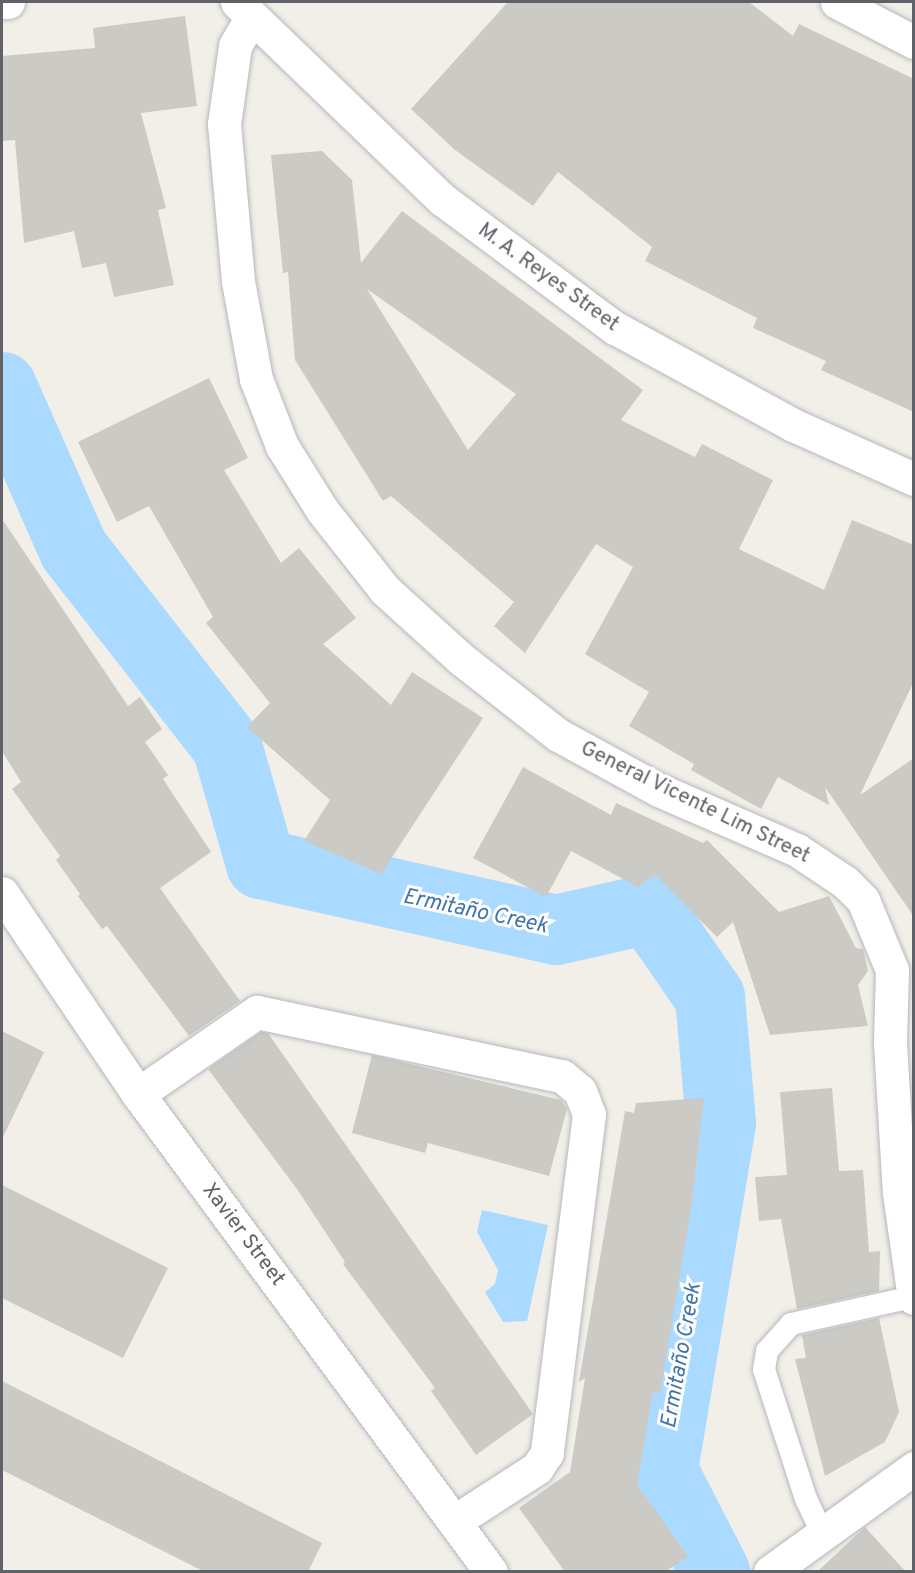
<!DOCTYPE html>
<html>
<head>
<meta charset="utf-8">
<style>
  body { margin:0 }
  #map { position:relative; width:915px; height:1573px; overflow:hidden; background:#f1efe8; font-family:Overpass,sans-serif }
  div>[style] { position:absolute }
  .water>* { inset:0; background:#aadaff }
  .river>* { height:70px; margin:-35px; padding:0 35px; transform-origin:35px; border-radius:35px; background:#aadaff }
  .building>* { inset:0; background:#cccac5 }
  .roads { filter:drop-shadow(0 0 2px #b5b8bc) drop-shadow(0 0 2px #b5b8bc) }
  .lane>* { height:22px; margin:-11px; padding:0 11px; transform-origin:11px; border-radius:11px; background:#fff }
  .street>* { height:33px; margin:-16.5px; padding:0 16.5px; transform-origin:16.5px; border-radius:16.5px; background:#fff }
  span { translate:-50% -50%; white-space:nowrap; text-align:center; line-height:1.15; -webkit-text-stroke:6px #fff; paint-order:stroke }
  .street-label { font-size:21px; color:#5f6368 }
  .water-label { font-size:22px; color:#4174aa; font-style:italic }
  .frame { position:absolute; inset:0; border:3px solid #5f6368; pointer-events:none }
</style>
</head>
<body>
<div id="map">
  <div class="water">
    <div style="clip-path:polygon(482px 1210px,548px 1225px,527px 1321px,503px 1322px,485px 1292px,495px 1284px,498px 1270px,477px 1232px)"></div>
  </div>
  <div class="river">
    <div style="left:2px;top:387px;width:178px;rotate:66.2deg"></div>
    <div style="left:74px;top:550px;width:249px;rotate:52deg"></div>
    <div style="left:227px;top:746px;width:123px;rotate:73.9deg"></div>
    <div style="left:261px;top:864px;width:302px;rotate:12.6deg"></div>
    <div style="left:556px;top:930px;width:95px;rotate:-12.7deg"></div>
    <div style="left:649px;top:909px;width:107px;rotate:55.3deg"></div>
    <div style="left:710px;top:997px;width:126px;rotate:85deg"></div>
    <div style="left:721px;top:1123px;width:353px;rotate:99.5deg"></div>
    <div style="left:663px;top:1471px;width:114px;rotate:62.8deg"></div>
  </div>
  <div class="building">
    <div style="clip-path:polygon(508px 2px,749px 2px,793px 36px,799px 24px,914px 79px,914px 412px,821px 370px,826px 361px,753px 328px,757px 318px,645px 261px,652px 247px,558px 172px,533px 206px,455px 150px,411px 109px)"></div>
    <div style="clip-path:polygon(185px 16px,197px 106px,141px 113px,166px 208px,158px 210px,174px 285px,114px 297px,106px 263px,82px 268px,74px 231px,24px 243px,15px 140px,2px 141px,2px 56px,95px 48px,93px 28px)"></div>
    <div style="clip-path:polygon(evenodd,322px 151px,352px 180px,361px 263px,402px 211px,643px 390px,621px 420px,695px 457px,702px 444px,773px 480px,739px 549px,824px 590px,852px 520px,914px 545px,914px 681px,860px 795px,914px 758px,914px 917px,825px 787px,829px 805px,778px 777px,761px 809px,691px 770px,694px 764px,629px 726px,649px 692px,585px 654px,633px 567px,596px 544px,525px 653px,494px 626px,514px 602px,391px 496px,383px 501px,295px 360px,288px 272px,283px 273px,271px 155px,322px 151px,367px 289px,516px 394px,468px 450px,367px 289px)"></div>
    <div style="clip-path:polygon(209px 378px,248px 458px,224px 470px,281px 563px,299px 548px,356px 618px,323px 644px,391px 705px,412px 672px,483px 718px,381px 874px,304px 841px,330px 800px,247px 727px,270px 703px,206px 623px,213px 617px,149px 506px,117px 522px,78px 442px)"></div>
    <div style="clip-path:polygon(2px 519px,128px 706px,140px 697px,162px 729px,145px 742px,168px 775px,163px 779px,211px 852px,160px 888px,240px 1001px,189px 1036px,107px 926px,102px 929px,78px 896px,80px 894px,56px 860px,60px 856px,12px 789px,21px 782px,2px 751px)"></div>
    <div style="clip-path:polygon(523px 767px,611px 815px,616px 803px,703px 843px,707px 840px,779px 912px,829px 896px,856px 948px,863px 949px,868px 971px,858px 985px,868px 1026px,770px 1035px,733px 922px,717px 937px,655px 875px,638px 887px,571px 851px,546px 897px,473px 858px)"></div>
    <div style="clip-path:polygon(2px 1031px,44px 1052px,2px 1139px)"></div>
    <div style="clip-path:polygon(261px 1032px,268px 1033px,533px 1414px,476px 1455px,431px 1391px,435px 1388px,343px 1264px,345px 1262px,299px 1192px,208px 1069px)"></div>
    <div style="clip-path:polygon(372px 1055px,561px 1100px,567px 1109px,549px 1176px,428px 1143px,425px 1153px,352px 1133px)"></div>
    <div style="clip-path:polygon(832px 1088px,839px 1171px,863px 1170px,869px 1252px,880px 1251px,879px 1291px,797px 1309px,781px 1219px,759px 1221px,755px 1177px,787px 1175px,780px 1092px)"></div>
    <div style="clip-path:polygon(704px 1098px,691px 1209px,660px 1393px,653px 1392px,637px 1485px,688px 1556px,665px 1572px,565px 1572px,519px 1508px,570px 1472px,585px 1378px,579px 1382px,625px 1111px,634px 1113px,636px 1103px)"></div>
    <div style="clip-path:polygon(2px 1185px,168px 1268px,123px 1358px,2px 1298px)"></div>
    <div style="clip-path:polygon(879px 1318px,899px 1412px,885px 1442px,825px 1476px,795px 1359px,806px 1358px,802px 1335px)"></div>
    <div style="clip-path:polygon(2px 1381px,322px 1543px,308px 1572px,205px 1572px,2px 1470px)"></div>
    <div style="clip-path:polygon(865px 1527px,906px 1572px,817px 1572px)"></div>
  </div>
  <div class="roads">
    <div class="lane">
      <div style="left:822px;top:1533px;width:38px;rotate:-115deg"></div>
      <div style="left:806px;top:1499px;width:136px;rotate:-108deg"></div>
      <div style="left:764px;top:1370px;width:19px;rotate:-81deg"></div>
      <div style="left:767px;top:1351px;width:36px;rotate:-48deg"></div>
      <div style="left:791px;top:1324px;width:125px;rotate:-12.5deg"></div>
    </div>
    <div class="street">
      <div style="left:2px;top:2px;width:6px"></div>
      <div style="left:237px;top:2px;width:286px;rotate:43.9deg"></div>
      <div style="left:443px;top:200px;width:214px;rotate:36.7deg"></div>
      <div style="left:615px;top:328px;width:203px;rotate:28.6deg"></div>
      <div style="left:793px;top:425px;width:133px;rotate:24.1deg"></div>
      <div style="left:837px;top:2px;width:87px;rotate:27.5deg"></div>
      <div style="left:251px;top:18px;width:32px;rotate:120deg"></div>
      <div style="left:235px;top:46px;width:79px;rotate:98deg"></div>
      <div style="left:224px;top:124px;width:158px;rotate:84.9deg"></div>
      <div style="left:238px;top:281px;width:100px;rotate:79.6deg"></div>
      <div style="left:256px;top:379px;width:72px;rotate:68.8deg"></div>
      <div style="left:282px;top:446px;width:75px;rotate:58deg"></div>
      <div style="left:322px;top:510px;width:102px;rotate:51.8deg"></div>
      <div style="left:385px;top:590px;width:103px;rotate:42.2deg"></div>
      <div style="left:461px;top:659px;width:123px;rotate:38.1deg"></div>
      <div style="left:558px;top:735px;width:115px;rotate:28.6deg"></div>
      <div style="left:659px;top:790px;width:150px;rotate:23.5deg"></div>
      <div style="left:797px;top:850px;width:58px;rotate:33.7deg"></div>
      <div style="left:845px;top:882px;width:25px;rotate:45deg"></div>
      <div style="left:863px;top:900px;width:76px;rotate:67.5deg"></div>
      <div style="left:892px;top:970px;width:73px;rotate:91.6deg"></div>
      <div style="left:890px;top:1043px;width:150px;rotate:86.6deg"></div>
      <div style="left:899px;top:1193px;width:106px;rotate:81.9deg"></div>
      <div style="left:2px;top:893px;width:243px;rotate:55.9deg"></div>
      <div style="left:138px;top:1094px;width:594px;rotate:53.55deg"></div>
      <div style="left:138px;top:1094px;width:145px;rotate:-34.6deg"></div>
      <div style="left:257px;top:1012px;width:312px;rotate:11.9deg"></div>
      <div style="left:562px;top:1076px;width:23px;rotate:40deg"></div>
      <div style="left:580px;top:1091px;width:25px;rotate:69deg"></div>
      <div style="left:589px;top:1114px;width:342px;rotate:97.1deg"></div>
      <div style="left:547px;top:1453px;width:18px;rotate:124deg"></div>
      <div style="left:537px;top:1468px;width:98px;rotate:147.1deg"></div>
      <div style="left:770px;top:1572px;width:178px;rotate:-35.8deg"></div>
    </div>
  </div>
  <div class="street-label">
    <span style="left:548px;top:278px;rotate:36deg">M. A. Reyes Street</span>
    <span style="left:695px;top:803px;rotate:26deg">General Vicente Lim Street</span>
    <span style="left:243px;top:1235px;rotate:53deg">Xavier Street</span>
  </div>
  <div class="water-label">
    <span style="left:475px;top:912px;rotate:12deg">Ermitaño Creek</span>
    <span style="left:682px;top:1356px;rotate:-80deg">Ermitaño Creek</span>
  </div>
  <div class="frame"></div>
</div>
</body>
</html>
